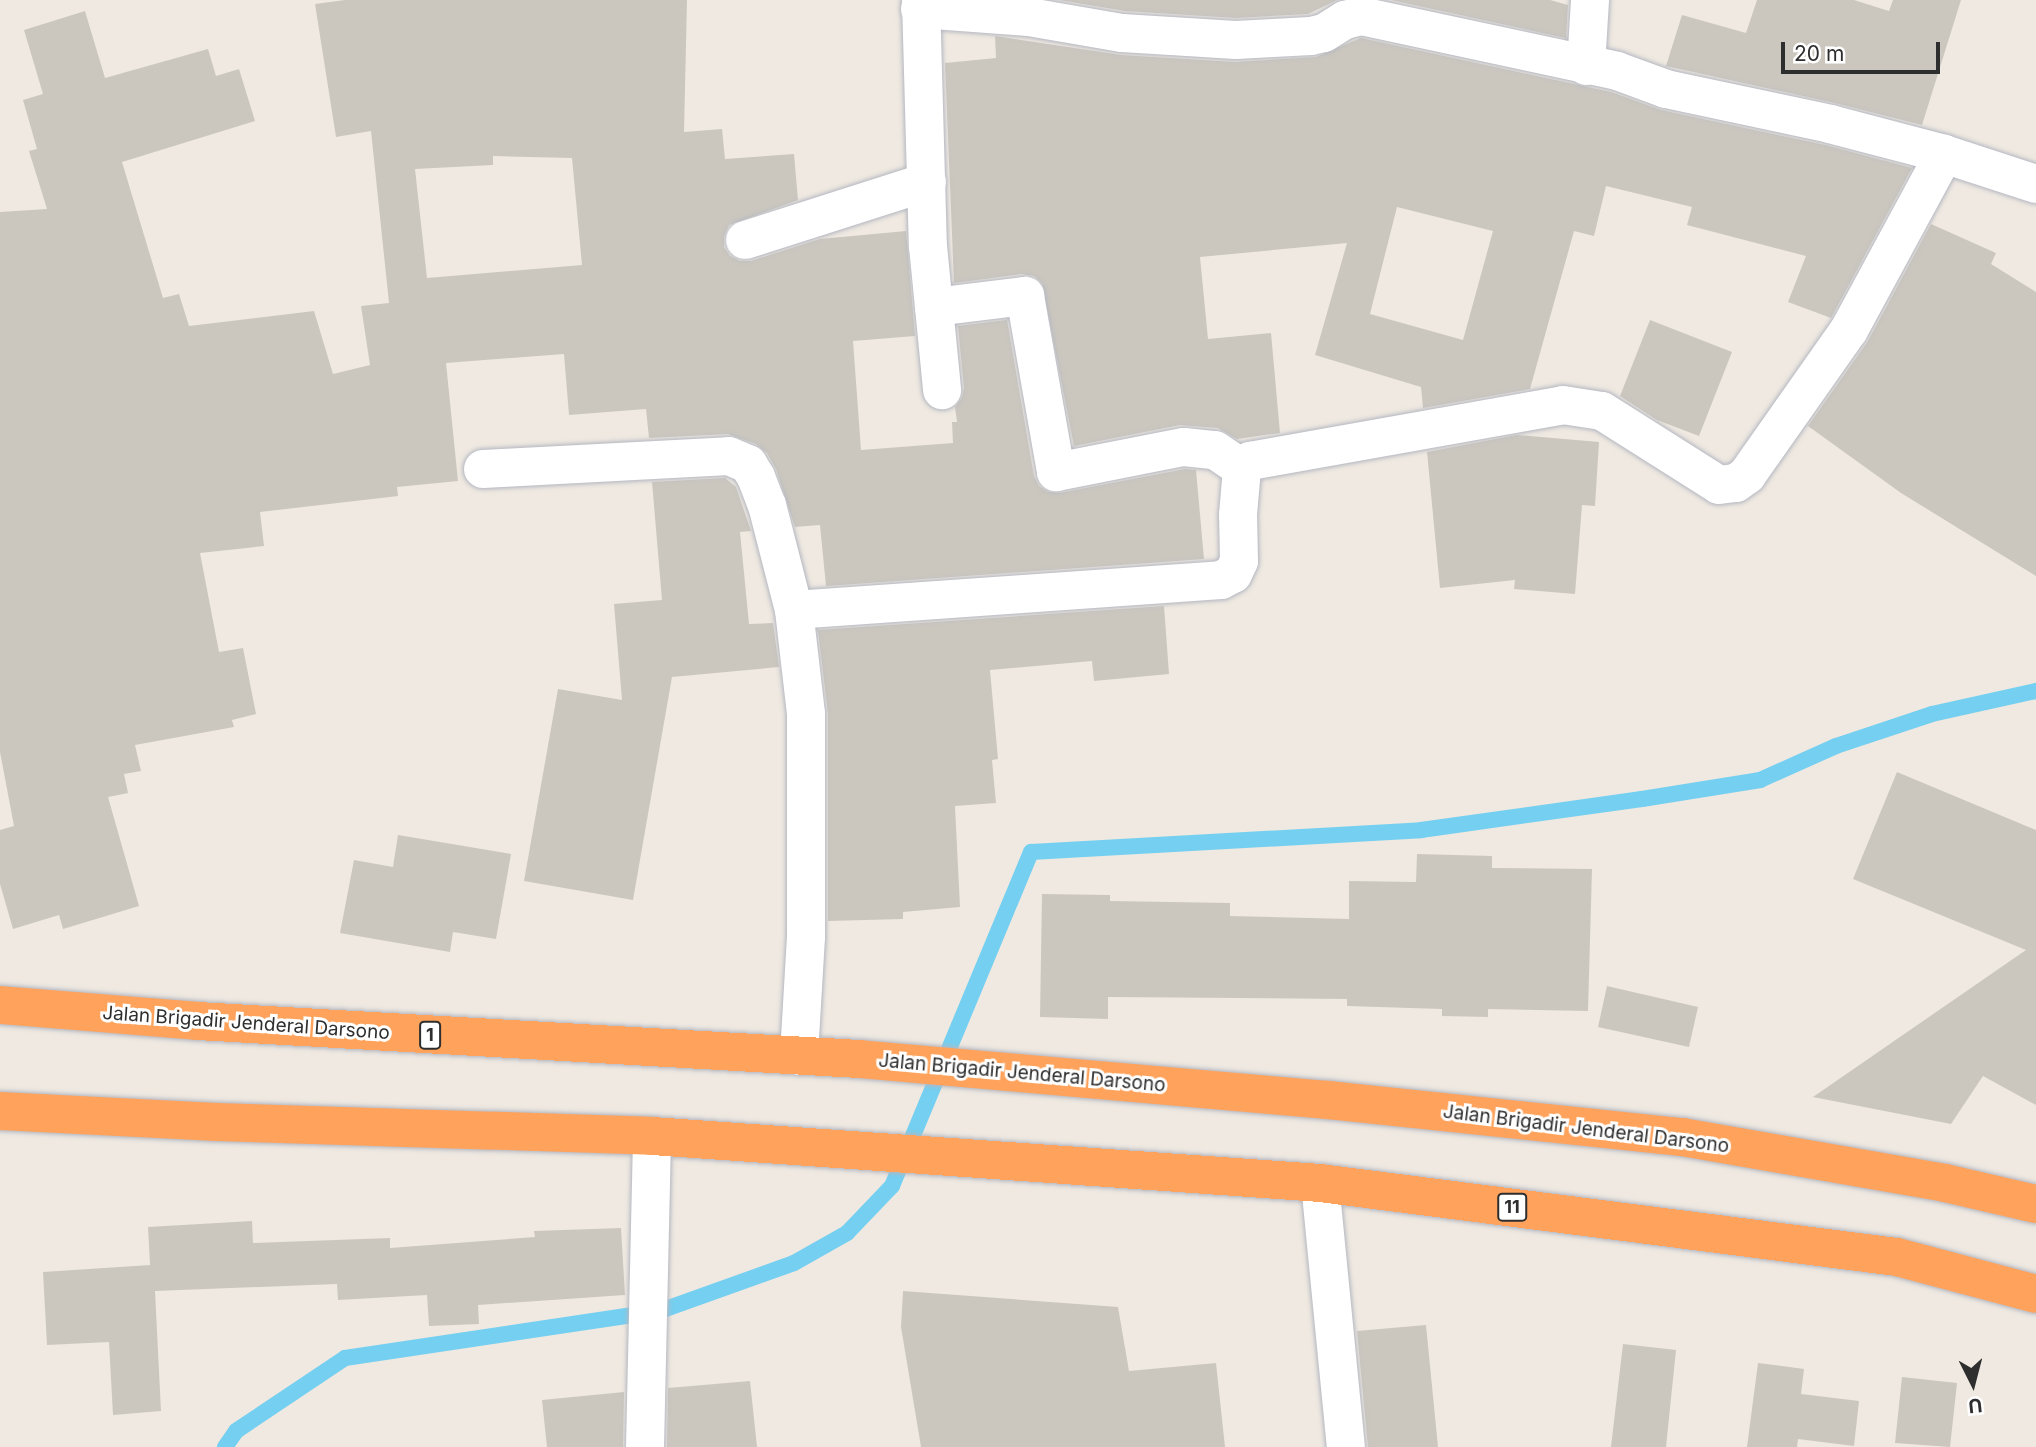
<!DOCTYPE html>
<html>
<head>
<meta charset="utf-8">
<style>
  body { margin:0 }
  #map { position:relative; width:2036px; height:1447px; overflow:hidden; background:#efe9e1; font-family:Inter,sans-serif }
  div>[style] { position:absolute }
  .stream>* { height:16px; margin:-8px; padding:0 8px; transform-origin:8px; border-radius:8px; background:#75cff0 }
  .building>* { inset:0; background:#cbc7bf }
  .roads { filter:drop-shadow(0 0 2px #b4b7c1) drop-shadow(0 0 2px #b4b7c1) }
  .street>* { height:38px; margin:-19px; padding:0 19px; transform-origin:19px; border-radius:19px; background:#fff }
  .highway>* { height:38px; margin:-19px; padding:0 19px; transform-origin:19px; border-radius:19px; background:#ffa35c }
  span { translate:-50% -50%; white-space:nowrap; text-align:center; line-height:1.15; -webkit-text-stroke:6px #fff; paint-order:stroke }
  .shield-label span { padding:2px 5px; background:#fff; border:2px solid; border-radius:5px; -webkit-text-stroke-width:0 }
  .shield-label { font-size:18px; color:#2e2e2e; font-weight:700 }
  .street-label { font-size:19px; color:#2e2e2e }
  .north { position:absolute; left:1938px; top:1349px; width:70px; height:70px; -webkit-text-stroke:5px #fff; paint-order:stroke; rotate:174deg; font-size:19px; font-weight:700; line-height:28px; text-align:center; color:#2e2e2e }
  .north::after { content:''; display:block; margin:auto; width:24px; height:32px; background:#2e2e2e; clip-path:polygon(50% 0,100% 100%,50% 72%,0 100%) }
  .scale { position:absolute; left:1781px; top:42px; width:159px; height:32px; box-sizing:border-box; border:4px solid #2e2e2e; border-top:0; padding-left:9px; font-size:21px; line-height:24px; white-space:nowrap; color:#2e2e2e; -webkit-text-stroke:5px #fff; paint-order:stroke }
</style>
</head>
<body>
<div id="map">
  <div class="stream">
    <div style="left:225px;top:1447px;width:19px;rotate:-55deg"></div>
    <div style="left:236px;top:1431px;width:131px;rotate:-33.8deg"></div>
    <div style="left:345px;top:1358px;width:318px;rotate:-8.5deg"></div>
    <div style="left:660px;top:1311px;width:142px;rotate:-19.7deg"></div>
    <div style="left:794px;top:1263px;width:61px;rotate:-29.5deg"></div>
    <div style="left:847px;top:1233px;width:65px;rotate:-46.2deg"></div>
    <div style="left:892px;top:1186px;width:362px;rotate:-67.4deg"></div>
    <div style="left:1031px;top:852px;width:391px;rotate:-3.2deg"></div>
    <div style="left:1421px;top:830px;width:223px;rotate:-8deg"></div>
    <div style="left:1642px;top:799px;width:120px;rotate:-9.1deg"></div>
    <div style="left:1760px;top:780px;width:83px;rotate:-24.1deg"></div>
    <div style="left:1836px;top:746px;width:101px;rotate:-18.4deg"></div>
    <div style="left:1932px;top:714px;width:107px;rotate:-12.5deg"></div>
  </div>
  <div class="building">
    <div style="clip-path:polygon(evenodd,345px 0,687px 0,684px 132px,722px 129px,725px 159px,794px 154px,798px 200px,729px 225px,724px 236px,724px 247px,730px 256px,740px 261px,751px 261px,820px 239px,906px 231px,915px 336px,853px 341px,861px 450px,953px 443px,952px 422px,957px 422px,955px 407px,962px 398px,964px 388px,958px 326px,1007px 320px,1034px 476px,1039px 486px,1048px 492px,1060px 493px,1185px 469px,1196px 470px,1204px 559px,826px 586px,820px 525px,795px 527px,776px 469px,767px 453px,756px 444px,728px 434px,649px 438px,646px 409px,569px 415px,564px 354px,446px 363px,458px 481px,397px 487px,398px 496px,260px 512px,264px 546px,200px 553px,219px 652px,243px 648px,256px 714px,232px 720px,234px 727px,135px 745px,141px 771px,124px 774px,128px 793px,108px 797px,139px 906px,63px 929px,59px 915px,13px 929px,0 884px,0 830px,14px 826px,0 752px,0 212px,47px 209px,29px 151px,37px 149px,23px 100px,43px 94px,24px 30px,85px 11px,105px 78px,208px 49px,216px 76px,239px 69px,255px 121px,122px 162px,163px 298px,179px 294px,189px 326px,314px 311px,333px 374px,370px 365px,361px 306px,389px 303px,371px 131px,336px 137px,315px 4px,345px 0,493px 156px,572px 158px,582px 265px,427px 278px,415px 169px,493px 165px,493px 156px)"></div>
    <div style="clip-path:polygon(1059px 0,1337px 0,1308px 14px,1236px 18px,1125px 11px)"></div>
    <div style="clip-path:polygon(1391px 0,1550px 0,1568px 5px,1566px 38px)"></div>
    <div style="clip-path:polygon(1757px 0,1854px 0,1889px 11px,1893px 0,1961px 0,1922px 125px,1835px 103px,1666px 66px,1682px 15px,1746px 33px)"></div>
    <div style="clip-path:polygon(evenodd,995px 36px,1121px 55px,1235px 62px,1316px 57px,1361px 38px,1611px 92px,1661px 110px,1825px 145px,1912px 168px,1831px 318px,1788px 302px,1806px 256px,1687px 225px,1692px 207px,1606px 186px,1594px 236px,1574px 231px,1530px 389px,1423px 408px,1421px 387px,1315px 355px,1347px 243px,1200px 257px,1208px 339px,1271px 333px,1280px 433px,1237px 439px,1218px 428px,1180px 425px,1074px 446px,1042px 283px,1034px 276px,1022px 274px,954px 283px,945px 63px,996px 58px,995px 36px,1397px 207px,1493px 231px,1463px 340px,1370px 314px,1397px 207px)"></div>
    <div style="clip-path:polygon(1931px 224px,1996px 253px,1991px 264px,2036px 292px,2036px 576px,1901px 493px,1808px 426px,1868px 341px)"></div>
    <div style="clip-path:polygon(1650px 320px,1732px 352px,1699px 436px,1657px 420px,1620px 396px)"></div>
    <div style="clip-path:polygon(1517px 435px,1599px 442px,1595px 506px,1582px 505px,1575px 594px,1514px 589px,1515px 580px,1440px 588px,1427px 452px)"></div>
    <div style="clip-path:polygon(725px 478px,736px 487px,751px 531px,740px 532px,749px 624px,773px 623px,779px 667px,672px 677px,633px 900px,524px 881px,558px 689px,622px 700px,614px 604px,662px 600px,652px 482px)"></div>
    <div style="clip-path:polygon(1164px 606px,1169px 674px,1094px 681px,1092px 661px,990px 670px,998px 759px,992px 760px,996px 803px,955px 806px,960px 907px,903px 912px,903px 919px,828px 921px,828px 714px,818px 630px)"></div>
    <div style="clip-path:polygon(1897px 772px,2036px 830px,2036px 1105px,1983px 1076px,1951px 1124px,1813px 1097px,2026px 950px,1853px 879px)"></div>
    <div style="clip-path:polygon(398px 835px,511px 854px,496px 939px,453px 932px,450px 952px,340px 933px,354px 860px,393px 867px)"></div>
    <div style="clip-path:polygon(1417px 854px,1492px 856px,1492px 868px,1592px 869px,1588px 1011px,1488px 1009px,1488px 1017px,1442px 1016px,1442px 1009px,1347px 1006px,1347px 999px,1108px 997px,1108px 1019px,1040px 1017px,1042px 894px,1110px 895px,1110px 901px,1230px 903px,1230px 916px,1349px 919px,1349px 881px,1416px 882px)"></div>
    <div style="clip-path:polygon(1607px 986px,1698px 1007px,1689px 1047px,1598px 1027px)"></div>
    <div style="clip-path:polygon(252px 1221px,253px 1243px,390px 1238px,390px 1248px,535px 1237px,534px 1231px,621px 1228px,625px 1295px,478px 1305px,479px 1324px,429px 1326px,427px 1295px,338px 1300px,337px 1284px,155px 1291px,161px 1411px,113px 1415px,109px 1342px,47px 1345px,43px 1272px,150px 1265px,148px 1227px)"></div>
    <div style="clip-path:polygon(903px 1291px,1118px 1307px,1129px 1371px,1216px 1363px,1225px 1447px,921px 1447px,901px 1327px)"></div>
    <div style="clip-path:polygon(1426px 1325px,1438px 1447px,1368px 1447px,1357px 1331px)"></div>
    <div style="clip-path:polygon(1623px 1344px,1676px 1350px,1666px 1447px,1611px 1447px)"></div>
    <div style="clip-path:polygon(1758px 1363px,1804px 1369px,1801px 1394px,1859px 1401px,1854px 1446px,1798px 1439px,1797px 1447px,1747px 1447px)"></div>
    <div style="clip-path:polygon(1902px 1377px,1957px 1383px,1950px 1447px,1895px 1443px)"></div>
    <div style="clip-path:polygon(750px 1381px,757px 1447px,667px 1447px,668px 1388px)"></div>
    <div style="clip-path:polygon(624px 1392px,623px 1447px,547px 1447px,542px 1400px)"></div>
  </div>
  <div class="roads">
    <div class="street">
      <div style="left:921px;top:0;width:246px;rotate:88.4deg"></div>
      <div style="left:928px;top:246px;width:145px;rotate:84.4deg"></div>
      <div style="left:920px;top:9px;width:109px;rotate:4.2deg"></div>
      <div style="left:1029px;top:17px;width:94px;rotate:9.8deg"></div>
      <div style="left:1122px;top:33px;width:114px;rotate:3.5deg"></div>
      <div style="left:1236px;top:40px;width:75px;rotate:-3.1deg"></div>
      <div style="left:1311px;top:36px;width:13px;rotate:-13deg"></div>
      <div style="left:1324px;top:33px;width:25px;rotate:-32deg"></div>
      <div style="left:1345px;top:20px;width:16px;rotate:-14deg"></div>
      <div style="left:1361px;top:16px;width:262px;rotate:12.1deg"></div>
      <div style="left:1617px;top:71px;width:52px;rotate:20.2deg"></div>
      <div style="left:1666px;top:89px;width:168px;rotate:12deg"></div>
      <div style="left:1830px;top:124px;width:118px;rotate:14.7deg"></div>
      <div style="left:1944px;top:154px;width:97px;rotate:18.1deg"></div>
      <div style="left:1586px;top:66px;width:66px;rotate:-86.5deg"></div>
      <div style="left:745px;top:240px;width:191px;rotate:-17.7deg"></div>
      <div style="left:934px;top:307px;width:92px;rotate:-6.9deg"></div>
      <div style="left:1025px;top:296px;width:179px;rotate:80deg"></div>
      <div style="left:1056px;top:472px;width:130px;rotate:-11.1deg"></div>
      <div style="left:1184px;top:447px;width:31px;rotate:6deg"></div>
      <div style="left:1215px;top:450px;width:32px;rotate:34deg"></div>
      <div style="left:483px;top:469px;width:246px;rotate:-3deg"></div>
      <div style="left:729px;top:456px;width:21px;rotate:23deg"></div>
      <div style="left:748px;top:464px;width:15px;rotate:58deg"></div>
      <div style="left:756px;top:477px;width:30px;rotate:69deg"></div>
      <div style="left:767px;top:505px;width:108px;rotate:75.6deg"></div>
      <div style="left:794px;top:610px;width:105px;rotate:83.4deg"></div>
      <div style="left:806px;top:714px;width:223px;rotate:90deg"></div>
      <div style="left:806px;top:937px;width:119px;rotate:93.4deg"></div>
      <div style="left:794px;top:610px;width:428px;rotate:-4deg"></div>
      <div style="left:1221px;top:580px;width:13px;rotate:-27deg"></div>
      <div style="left:1233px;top:574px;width:14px;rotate:-65deg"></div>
      <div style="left:1239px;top:561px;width:46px;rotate:-91.2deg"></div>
      <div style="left:1238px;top:515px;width:47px;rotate:-85.1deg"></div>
      <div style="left:1242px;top:468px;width:11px;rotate:-41deg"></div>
      <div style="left:1250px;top:461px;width:318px;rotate:-10.1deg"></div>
      <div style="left:1563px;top:405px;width:39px;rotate:9deg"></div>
      <div style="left:1602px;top:411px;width:138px;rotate:32.3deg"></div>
      <div style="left:1719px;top:485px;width:17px;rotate:-7deg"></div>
      <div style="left:1736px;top:483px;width:14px;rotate:-36deg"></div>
      <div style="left:1747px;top:475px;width:177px;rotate:-54.9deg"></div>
      <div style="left:1849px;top:330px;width:200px;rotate:-61.6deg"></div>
      <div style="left:1320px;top:1183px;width:265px;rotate:84.4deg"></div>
      <div style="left:645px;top:1447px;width:311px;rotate:-88.7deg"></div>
    </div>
    <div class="highway">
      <div style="left:0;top:1005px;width:199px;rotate:4.6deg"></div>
      <div style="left:198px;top:1021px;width:662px;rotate:3.29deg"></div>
      <div style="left:859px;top:1059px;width:471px;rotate:5deg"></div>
      <div style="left:1328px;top:1100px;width:356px;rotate:6deg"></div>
      <div style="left:1682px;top:1137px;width:267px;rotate:9.9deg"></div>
      <div style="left:1945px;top:1183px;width:93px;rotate:13deg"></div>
      <div style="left:0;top:1111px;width:217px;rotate:2.9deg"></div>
      <div style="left:217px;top:1122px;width:435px;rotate:1.8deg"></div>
      <div style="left:652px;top:1136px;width:670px;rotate:4.02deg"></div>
      <div style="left:1320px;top:1183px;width:582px;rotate:7.31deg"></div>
      <div style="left:1897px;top:1257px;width:144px;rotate:14.9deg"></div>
    </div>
  </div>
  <div class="shield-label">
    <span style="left:430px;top:1035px">1</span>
    <span style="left:1512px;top:1207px">11</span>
  </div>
  <div class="street-label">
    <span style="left:246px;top:1023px;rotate:4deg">Jalan Brigadir Jenderal Darsono</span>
    <span style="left:1022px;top:1073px;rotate:5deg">Jalan Brigadir Jenderal Darsono</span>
    <span style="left:1586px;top:1129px;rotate:7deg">Jalan Brigadir Jenderal Darsono</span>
  </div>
  <div class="north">U</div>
  <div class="scale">20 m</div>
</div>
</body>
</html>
